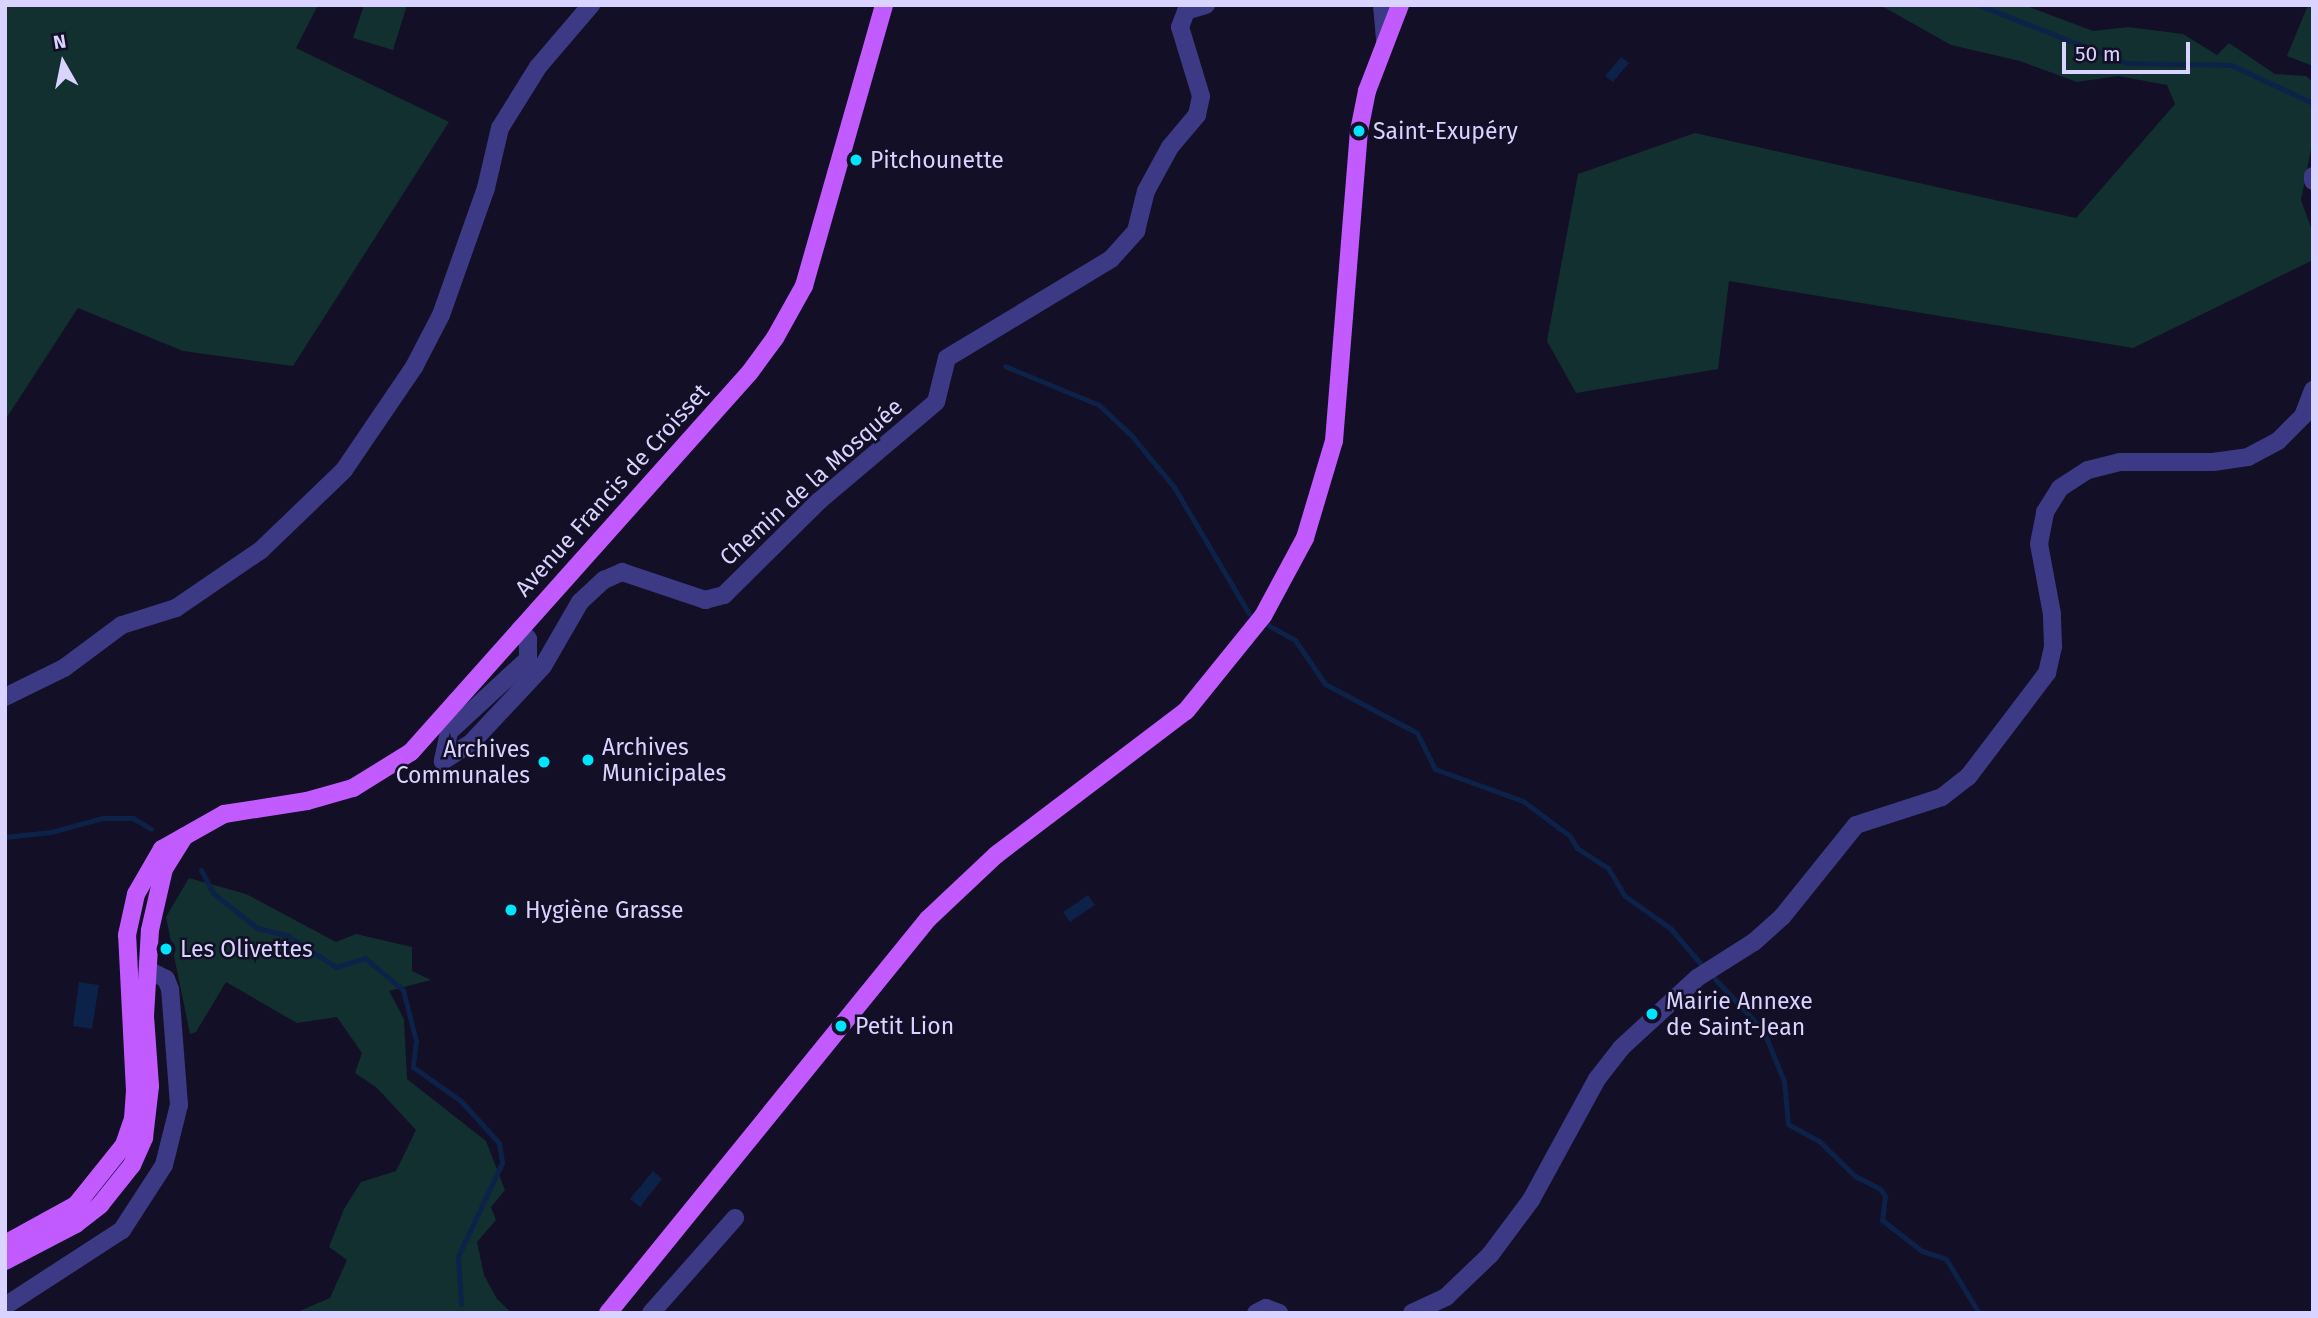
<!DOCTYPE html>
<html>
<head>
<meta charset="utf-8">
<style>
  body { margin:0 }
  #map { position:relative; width:2318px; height:1318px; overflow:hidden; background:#130f26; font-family:"Fira Sans",sans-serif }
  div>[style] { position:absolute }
  .green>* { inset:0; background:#12302f }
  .water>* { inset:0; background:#0c2248 }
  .stream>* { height:5px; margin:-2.5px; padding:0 2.5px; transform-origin:2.5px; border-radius:2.5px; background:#0c2248 }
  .minor>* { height:18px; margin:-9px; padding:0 9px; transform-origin:9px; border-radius:9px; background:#3d3a85 }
  .major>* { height:18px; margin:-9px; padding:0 9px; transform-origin:9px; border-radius:9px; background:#c25bff }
  .dots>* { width:19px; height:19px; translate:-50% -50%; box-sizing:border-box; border:4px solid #130f26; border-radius:50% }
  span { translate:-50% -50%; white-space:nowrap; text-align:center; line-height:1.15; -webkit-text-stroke:5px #130f26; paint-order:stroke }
  .poi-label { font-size:23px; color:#d9d4ff }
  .left { translate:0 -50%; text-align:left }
  .right { translate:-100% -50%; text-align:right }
  .street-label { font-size:23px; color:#d9d4ff }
  .frame { position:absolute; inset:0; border:7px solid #d9d4ff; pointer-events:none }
  .north { position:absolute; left:28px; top:28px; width:70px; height:70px; -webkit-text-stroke:5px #130f26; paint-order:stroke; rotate:351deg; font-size:19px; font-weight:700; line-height:28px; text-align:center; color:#d9d4ff }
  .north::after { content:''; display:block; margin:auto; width:24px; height:32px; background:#d9d4ff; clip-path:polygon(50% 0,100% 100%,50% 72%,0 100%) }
  .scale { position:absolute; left:2062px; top:42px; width:128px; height:32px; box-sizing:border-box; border:4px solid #d9d4ff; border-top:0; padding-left:9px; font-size:21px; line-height:24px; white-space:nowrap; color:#d9d4ff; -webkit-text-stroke:5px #130f26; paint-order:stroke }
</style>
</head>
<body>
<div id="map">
  <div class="green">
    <div style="clip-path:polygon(5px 5px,318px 5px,296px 48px,449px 122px,293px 366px,183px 351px,78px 308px,5px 420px)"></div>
    <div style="clip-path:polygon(364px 5px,407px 5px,393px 50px,353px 38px)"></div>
    <div style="clip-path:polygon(1880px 5px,2024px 5px,2093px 31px,2128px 27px,2183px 34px,2217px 55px,2229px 43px,2275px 74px,2306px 76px,2313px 82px,2313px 139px,2301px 200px,2313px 233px,2313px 260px,2133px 348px,1729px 281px,1718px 369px,1576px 393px,1547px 341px,1578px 174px,1695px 133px,2076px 218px,2175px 104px,2167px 85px,2118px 76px,2077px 82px,2020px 61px,1951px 45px)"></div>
    <div style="clip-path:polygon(2308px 5px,2313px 5px,2313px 66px,2287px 56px)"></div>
    <div style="clip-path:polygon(189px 878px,246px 894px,336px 942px,356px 934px,412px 947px,412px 971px,431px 980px,389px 991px,404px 1019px,407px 1079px,486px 1141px,505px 1190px,491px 1207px,496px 1220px,477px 1242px,484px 1275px,497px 1299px,512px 1313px,295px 1313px,330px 1298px,347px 1260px,329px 1247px,344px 1209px,361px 1182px,396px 1171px,416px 1130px,376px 1087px,355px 1073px,362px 1053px,337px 1017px,297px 1023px,226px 982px,196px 1032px,190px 1034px,166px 917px)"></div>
  </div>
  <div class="water">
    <div style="clip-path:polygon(1621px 57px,1629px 63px,1613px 82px,1605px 76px)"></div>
    <div style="clip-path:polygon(1088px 895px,1095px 905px,1070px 922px,1063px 912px)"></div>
    <div style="clip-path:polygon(79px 982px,99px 985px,92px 1029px,73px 1026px)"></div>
    <div style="clip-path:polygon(653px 1171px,662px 1179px,640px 1207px,630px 1199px)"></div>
  </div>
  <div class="stream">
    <div style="left:1979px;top:5px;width:158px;rotate:21.5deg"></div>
    <div style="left:2126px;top:63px;width:105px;rotate:1.1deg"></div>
    <div style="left:2231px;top:65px;width:90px;rotate:24.9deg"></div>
    <div style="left:1005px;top:366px;width:102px;rotate:22.5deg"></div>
    <div style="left:1099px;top:405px;width:44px;rotate:43.2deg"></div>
    <div style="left:1131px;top:435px;width:67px;rotate:50.4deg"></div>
    <div style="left:1174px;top:487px;width:147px;rotate:59.4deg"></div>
    <div style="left:1268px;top:625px;width:31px;rotate:29deg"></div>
    <div style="left:1295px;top:640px;width:53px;rotate:55.7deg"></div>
    <div style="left:1325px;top:684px;width:104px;rotate:28deg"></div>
    <div style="left:1417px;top:733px;width:40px;rotate:63.4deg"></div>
    <div style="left:1435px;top:769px;width:94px;rotate:20deg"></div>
    <div style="left:1523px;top:801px;width:59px;rotate:36.7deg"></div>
    <div style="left:1570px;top:836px;width:14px;rotate:60deg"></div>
    <div style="left:1577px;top:848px;width:37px;rotate:33deg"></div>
    <div style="left:1608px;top:868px;width:33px;rotate:59deg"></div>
    <div style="left:1625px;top:896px;width:55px;rotate:35.4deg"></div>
    <div style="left:1670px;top:928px;width:46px;rotate:49.4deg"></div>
    <div style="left:5px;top:837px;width:46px;rotate:-6.2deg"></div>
    <div style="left:51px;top:832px;width:54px;rotate:-15.1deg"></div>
    <div style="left:103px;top:818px;width:30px"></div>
    <div style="left:133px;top:818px;width:21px;rotate:31deg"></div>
    <div style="left:201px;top:870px;width:26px;rotate:62deg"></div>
    <div style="left:213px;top:893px;width:56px;rotate:38.5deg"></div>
    <div style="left:257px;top:928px;width:32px;rotate:14deg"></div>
    <div style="left:288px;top:936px;width:57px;rotate:32.9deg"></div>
    <div style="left:336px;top:967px;width:30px;rotate:-17deg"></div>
    <div style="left:365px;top:958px;width:50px;rotate:40.1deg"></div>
    <div style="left:403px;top:990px;width:53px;rotate:75.7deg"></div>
    <div style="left:416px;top:1041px;width:26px;rotate:97deg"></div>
    <div style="left:413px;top:1067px;width:59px;rotate:35.3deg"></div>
    <div style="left:461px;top:1101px;width:57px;rotate:47.9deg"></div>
    <div style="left:499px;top:1143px;width:20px;rotate:81deg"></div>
    <div style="left:502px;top:1163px;width:103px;rotate:115.3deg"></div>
    <div style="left:458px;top:1256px;width:48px;rotate:86.4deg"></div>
    <div style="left:1715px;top:979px;width:70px;rotate:46.7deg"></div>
    <div style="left:1763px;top:1030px;width:55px;rotate:67.6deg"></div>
    <div style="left:1784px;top:1081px;width:43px;rotate:84.7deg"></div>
    <div style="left:1788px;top:1124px;width:35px;rotate:29deg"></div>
    <div style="left:1819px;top:1141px;width:50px;rotate:44.2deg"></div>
    <div style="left:1855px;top:1176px;width:28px;rotate:27deg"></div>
    <div style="left:1880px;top:1189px;width:9px;rotate:54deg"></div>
    <div style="left:1885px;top:1196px;width:24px;rotate:97deg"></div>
    <div style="left:1882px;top:1220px;width:51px;rotate:37.8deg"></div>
    <div style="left:1922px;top:1251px;width:25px;rotate:18deg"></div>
    <div style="left:1946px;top:1259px;width:63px;rotate:58.6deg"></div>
  </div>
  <div class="minor">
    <div style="left:1382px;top:5px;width:36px;rotate:85deg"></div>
    <div style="left:2313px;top:176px;width:5px;rotate:90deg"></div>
    <div style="left:520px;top:629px;width:13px;rotate:51deg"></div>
    <div style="left:528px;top:639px;width:20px;rotate:90deg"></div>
    <div style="left:528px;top:659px;width:108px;rotate:137.3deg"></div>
    <div style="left:449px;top:732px;width:30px;rotate:102deg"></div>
    <div style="left:443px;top:761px;width:35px;rotate:-33deg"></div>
    <div style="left:472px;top:742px;width:104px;rotate:-46.9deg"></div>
    <div style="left:543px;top:666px;width:74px;rotate:-60deg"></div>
    <div style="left:580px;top:602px;width:33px;rotate:-43deg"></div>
    <div style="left:604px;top:580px;width:20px;rotate:-24deg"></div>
    <div style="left:622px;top:572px;width:88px;rotate:18.6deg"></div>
    <div style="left:705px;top:600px;width:20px;rotate:-15deg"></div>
    <div style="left:724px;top:595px;width:134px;rotate:-44.7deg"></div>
    <div style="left:819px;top:501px;width:153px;rotate:-40.2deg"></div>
    <div style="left:936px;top:402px;width:45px;rotate:-76deg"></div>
    <div style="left:947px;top:358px;width:192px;rotate:-31.1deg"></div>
    <div style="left:1111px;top:259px;width:38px;rotate:-48deg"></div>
    <div style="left:1136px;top:231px;width:41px;rotate:-76deg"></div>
    <div style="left:1146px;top:191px;width:50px;rotate:-61.4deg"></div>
    <div style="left:1170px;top:147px;width:42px;rotate:-49.8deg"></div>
    <div style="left:1197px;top:115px;width:19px;rotate:-78deg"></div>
    <div style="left:1201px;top:96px;width:72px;rotate:-106.9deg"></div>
    <div style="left:1180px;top:27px;width:17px;rotate:-69deg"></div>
    <div style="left:1186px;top:11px;width:21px;rotate:-17deg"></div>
    <div style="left:5px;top:697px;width:66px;rotate:-26.2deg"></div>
    <div style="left:64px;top:668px;width:72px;rotate:-36.6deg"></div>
    <div style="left:122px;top:625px;width:57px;rotate:-17.5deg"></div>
    <div style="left:176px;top:608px;width:103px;rotate:-34.3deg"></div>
    <div style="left:261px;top:550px;width:115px;rotate:-43.9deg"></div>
    <div style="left:344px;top:470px;width:125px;rotate:-55.8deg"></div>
    <div style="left:414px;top:367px;width:59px;rotate:-62.6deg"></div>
    <div style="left:441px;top:315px;width:135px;rotate:-70.5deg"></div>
    <div style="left:486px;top:188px;width:62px;rotate:-76.9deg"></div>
    <div style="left:500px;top:128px;width:72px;rotate:-58.1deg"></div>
    <div style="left:538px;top:67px;width:82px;rotate:-49.5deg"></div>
    <div style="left:5px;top:1306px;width:140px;rotate:-33deg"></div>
    <div style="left:122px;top:1230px;width:77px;rotate:-57.1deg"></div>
    <div style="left:164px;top:1165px;width:62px;rotate:-76deg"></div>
    <div style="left:179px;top:1105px;width:116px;rotate:-94.4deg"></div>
    <div style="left:170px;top:989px;width:11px;rotate:-112deg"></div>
    <div style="left:166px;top:979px;width:20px;rotate:-153deg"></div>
    <div style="left:651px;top:1313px;width:127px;rotate:-48.5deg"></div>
    <div style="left:1256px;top:1313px;width:11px;rotate:-27deg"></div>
    <div style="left:1266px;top:1308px;width:14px;rotate:21deg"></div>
    <div style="left:1412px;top:1313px;width:38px;rotate:-25deg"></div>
    <div style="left:1446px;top:1297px;width:61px;rotate:-43.7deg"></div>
    <div style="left:1490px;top:1255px;width:69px;rotate:-53.3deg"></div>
    <div style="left:1531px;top:1200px;width:138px;rotate:-61.4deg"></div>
    <div style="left:1597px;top:1079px;width:39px;rotate:-52deg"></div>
    <div style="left:1621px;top:1048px;width:103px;rotate:-42.6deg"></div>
    <div style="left:1697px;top:978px;width:67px;rotate:-32.3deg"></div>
    <div style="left:1754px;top:942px;width:38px;rotate:-42deg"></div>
    <div style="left:1782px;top:917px;width:118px;rotate:-51.2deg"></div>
    <div style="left:1856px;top:825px;width:90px;rotate:-18deg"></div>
    <div style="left:1942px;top:797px;width:33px;rotate:-38deg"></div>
    <div style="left:1968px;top:777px;width:131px;rotate:-52.8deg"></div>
    <div style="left:2047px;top:673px;width:28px;rotate:-77deg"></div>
    <div style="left:2053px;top:646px;width:32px;rotate:-92deg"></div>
    <div style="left:2052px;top:614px;width:71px;rotate:-100.5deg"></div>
    <div style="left:2039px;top:544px;width:33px;rotate:-79deg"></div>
    <div style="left:2045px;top:512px;width:28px;rotate:-58deg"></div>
    <div style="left:2060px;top:488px;width:33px;rotate:-33deg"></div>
    <div style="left:2088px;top:470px;width:33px;rotate:-14deg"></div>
    <div style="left:2120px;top:462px;width:93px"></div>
    <div style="left:2213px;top:462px;width:35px;rotate:-8deg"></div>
    <div style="left:2248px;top:457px;width:34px;rotate:-28deg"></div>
    <div style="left:2278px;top:441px;width:35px;rotate:-45deg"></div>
    <div style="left:2303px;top:416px;width:28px;rotate:-69deg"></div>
  </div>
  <div class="major">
    <div style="left:5px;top:1244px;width:81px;rotate:-28.8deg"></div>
    <div style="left:76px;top:1205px;width:77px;rotate:-51.3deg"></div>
    <div style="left:124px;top:1145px;width:28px;rotate:-71deg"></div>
    <div style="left:133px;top:1119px;width:28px;rotate:-86deg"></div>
    <div style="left:135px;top:1091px;width:156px;rotate:-92.9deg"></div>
    <div style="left:127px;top:935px;width:42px;rotate:-77.6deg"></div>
    <div style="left:136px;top:894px;width:52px;rotate:-60deg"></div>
    <div style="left:162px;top:849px;width:71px;rotate:-29.4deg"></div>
    <div style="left:224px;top:814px;width:84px;rotate:-8.9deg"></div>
    <div style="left:307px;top:801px;width:48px;rotate:-15.8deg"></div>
    <div style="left:353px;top:788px;width:68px;rotate:-31.8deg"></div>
    <div style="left:411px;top:752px;width:509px;rotate:-48.26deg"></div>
    <div style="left:750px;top:372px;width:42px;rotate:-53.7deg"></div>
    <div style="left:775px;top:338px;width:60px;rotate:-60.9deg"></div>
    <div style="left:804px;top:286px;width:292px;rotate:-74.1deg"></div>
    <div style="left:5px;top:1261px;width:80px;rotate:-27.5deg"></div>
    <div style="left:76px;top:1224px;width:31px;rotate:-38deg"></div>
    <div style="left:100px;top:1205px;width:51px;rotate:-51.3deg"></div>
    <div style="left:132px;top:1165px;width:30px;rotate:-66deg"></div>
    <div style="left:144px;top:1138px;width:52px;rotate:-83.4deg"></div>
    <div style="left:150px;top:1086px;width:70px;rotate:-94.1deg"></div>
    <div style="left:145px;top:1016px;width:86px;rotate:-86.7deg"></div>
    <div style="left:150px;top:930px;width:63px;rotate:-77.1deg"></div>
    <div style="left:164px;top:869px;width:38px;rotate:-58deg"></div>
    <div style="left:608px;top:1313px;width:508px;rotate:-50.92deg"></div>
    <div style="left:928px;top:919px;width:93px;rotate:-43.3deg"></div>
    <div style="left:996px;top:855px;width:238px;rotate:-37.2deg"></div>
    <div style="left:1186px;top:711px;width:122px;rotate:-51deg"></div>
    <div style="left:1263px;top:616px;width:89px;rotate:-61.7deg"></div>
    <div style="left:1305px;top:538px;width:101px;rotate:-73.4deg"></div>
    <div style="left:1334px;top:441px;width:311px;rotate:-85.4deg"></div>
    <div style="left:1359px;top:131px;width:41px;rotate:-78.7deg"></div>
    <div style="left:1367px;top:91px;width:92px;rotate:-69deg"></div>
  </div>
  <div class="dots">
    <div style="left:1359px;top:131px;background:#00e5ff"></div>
    <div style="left:856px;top:160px;background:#00e5ff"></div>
    <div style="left:588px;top:760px;background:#00e5ff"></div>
    <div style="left:544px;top:762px;background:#00e5ff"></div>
    <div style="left:511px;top:910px;background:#00e5ff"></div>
    <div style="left:166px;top:949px;background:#00e5ff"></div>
    <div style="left:1652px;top:1014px;background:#00e5ff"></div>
    <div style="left:841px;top:1026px;background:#00e5ff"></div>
  </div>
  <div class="poi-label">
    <span class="left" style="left:1373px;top:131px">Saint-Exupéry</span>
    <span class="left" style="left:870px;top:160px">Pitchounette</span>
    <span class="left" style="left:602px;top:760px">Archives<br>Municipales</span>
    <span class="right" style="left:530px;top:762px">Archives<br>Communales</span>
    <span class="left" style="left:525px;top:910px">Hygiène Grasse</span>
    <span class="left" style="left:180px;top:949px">Les Olivettes</span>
    <span class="left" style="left:1666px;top:1014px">Mairie Annexe<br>de Saint-Jean</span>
    <span class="left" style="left:855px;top:1026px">Petit Lion</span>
  </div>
  <div class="street-label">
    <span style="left:811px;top:482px;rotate:-42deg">Chemin de la Mosquée</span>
    <span style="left:612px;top:490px;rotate:-48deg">Avenue Francis de Croisset</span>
  </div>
  <div class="frame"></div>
  <div class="north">N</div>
  <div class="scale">50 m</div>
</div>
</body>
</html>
